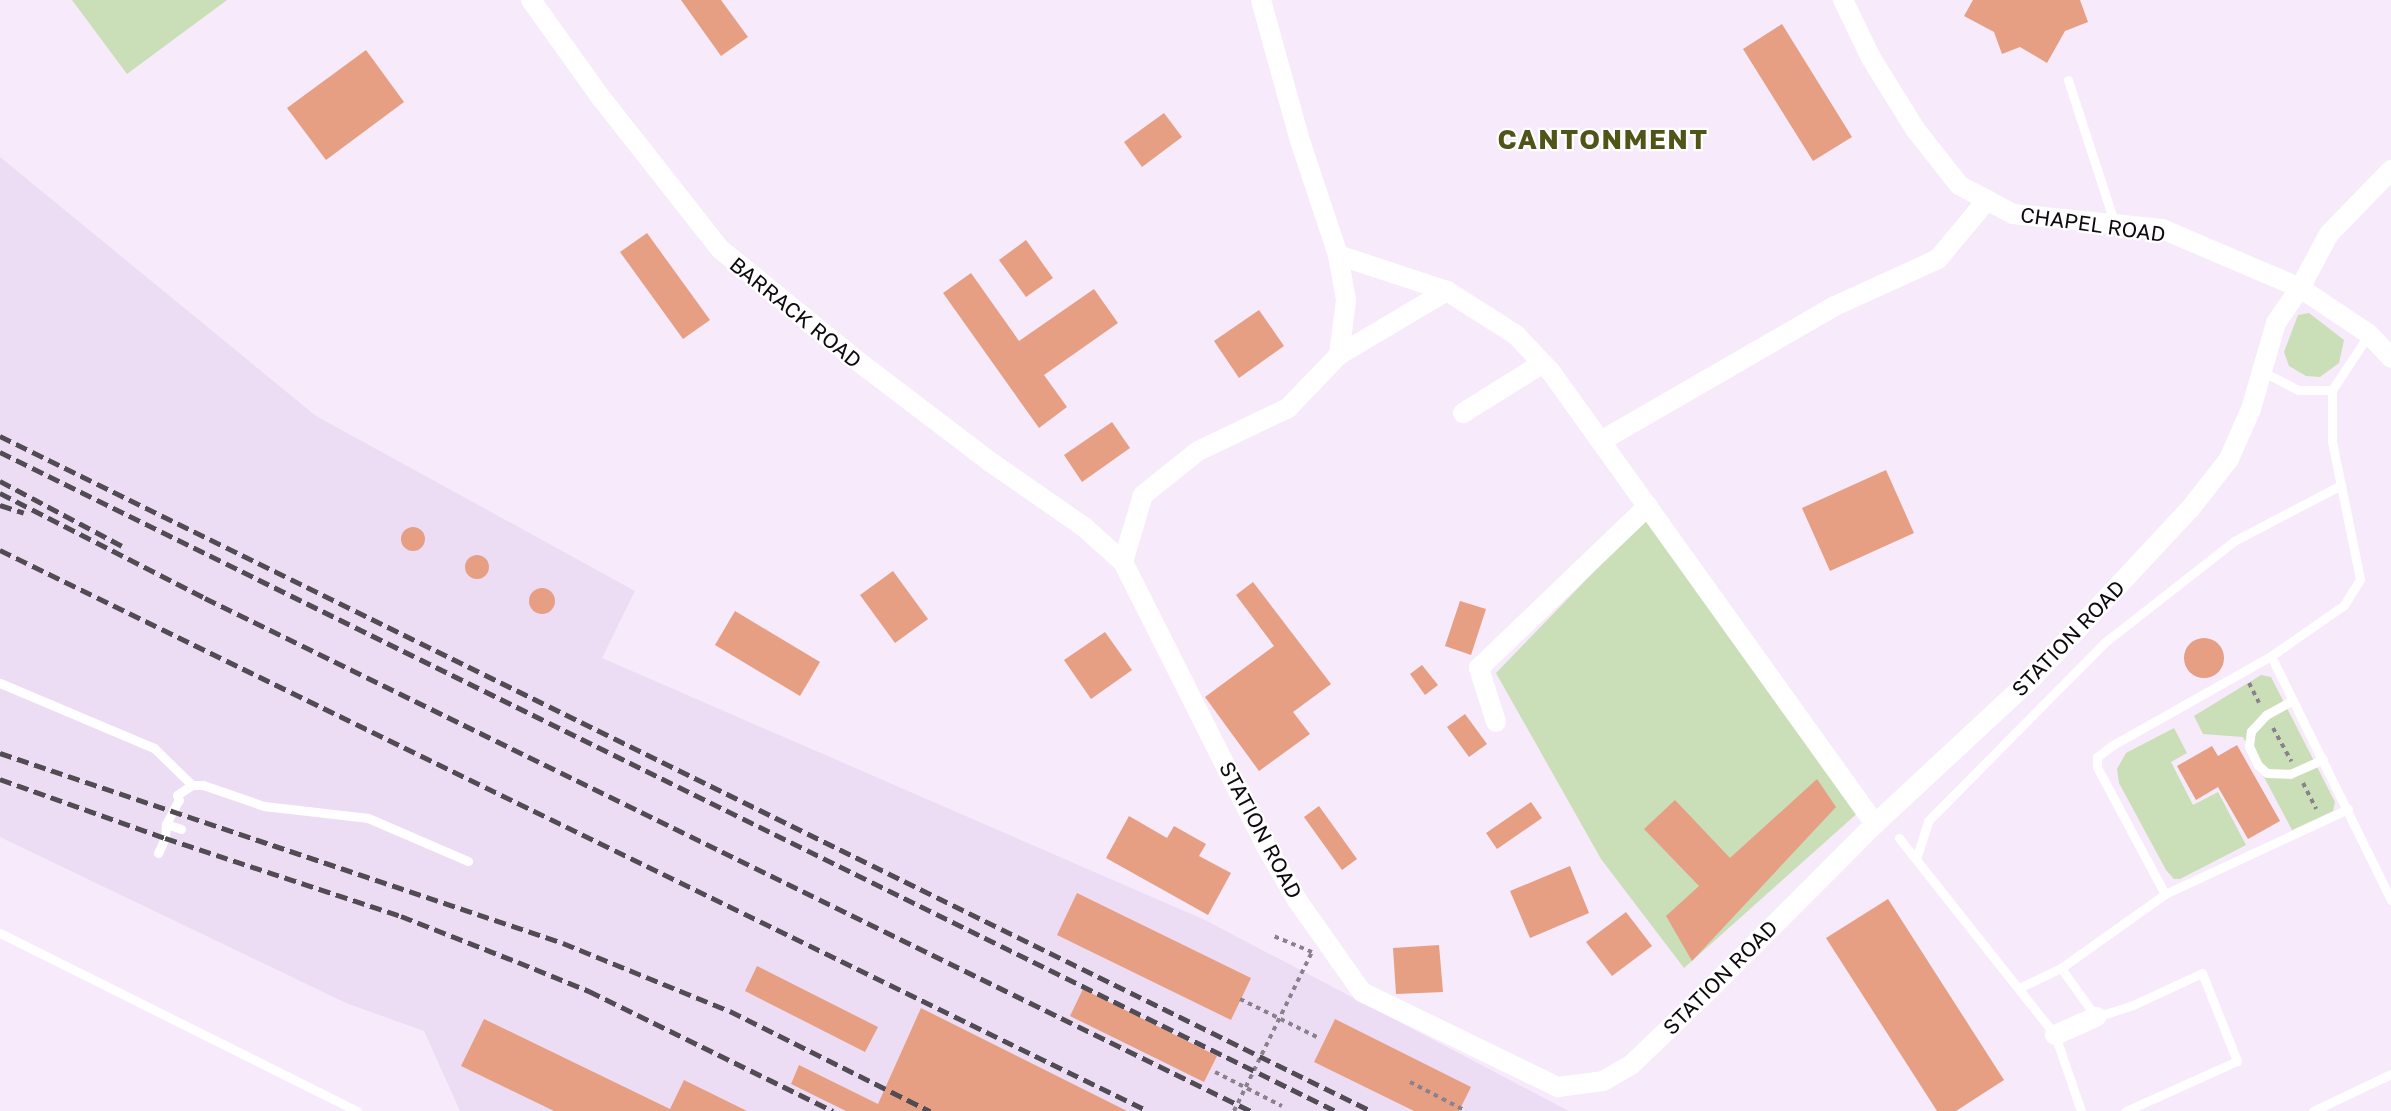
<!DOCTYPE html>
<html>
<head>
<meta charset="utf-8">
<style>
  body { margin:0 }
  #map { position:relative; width:2391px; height:1111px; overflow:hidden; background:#f6eafb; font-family:"Golos Text",sans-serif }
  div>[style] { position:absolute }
  .built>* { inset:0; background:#edddf4 }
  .green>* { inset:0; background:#cadfb7 }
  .building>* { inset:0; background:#e69f83 }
  .round { border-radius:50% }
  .path>* { height:4px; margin-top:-2px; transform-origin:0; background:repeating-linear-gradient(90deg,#89818c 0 4.5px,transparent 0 9px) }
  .lane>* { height:9px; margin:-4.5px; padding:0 4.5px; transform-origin:4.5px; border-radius:4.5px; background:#fff }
  .street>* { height:20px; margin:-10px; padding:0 10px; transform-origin:10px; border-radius:10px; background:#fff }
  .rail>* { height:4.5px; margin-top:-2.25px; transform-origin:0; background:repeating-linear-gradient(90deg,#514b53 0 12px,transparent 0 18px) }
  span { translate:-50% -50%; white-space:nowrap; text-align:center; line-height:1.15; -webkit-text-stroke:4.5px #fff; paint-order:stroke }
  .street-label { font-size:21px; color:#0e0a0f }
  .district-label { font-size:27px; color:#515419; font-weight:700; letter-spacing:1.5px }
</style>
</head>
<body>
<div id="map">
  <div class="built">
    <div style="clip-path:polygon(0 157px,316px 416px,635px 591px,602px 658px,1205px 920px,1569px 1111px,460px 1111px,424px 1031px,346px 1003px,0 837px)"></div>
  </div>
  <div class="green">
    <div style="clip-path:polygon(72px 0,227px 0,127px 74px)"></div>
    <div style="clip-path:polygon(2309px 313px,2344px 340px,2339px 363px,2320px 377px,2306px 376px,2289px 366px,2284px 352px,2298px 315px)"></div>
    <div style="clip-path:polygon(1646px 518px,1861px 810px,1684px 968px,1601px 859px,1496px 673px)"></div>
    <div style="clip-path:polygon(2261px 675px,2271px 677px,2335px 802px,2333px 811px,2292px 830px,2243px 737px,2203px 734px,2194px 716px)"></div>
    <div style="clip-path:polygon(2174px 728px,2187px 753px,2171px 762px,2193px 805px,2218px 792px,2246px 845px,2180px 879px,2174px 879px,2166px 870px,2119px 783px,2117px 769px,2126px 753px)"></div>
  </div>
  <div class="building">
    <div style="clip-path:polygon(681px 0,721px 0,748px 37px,721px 56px)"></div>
    <div style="clip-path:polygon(1973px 0,2080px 0,2088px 22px,2065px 31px,2047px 63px,2020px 47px,2002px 54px,1994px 32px,1964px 16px)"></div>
    <div style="clip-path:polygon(1782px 24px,1852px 137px,1813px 161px,1743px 49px)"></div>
    <div style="clip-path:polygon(366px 50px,404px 102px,326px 160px,287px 108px)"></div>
    <div style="clip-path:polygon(1164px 113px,1182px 137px,1142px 167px,1124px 142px)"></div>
    <div style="clip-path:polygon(647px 233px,710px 320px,683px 339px,620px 252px)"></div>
    <div style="clip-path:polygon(1026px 240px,1053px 278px,1026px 297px,999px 260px)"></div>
    <div style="clip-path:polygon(971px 273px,1019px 341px,1094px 289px,1118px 323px,1044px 375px,1067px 407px,1039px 428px,943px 293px)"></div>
    <div style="clip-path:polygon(1259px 310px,1284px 346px,1239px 378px,1214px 341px)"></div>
    <div style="clip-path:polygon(1112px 422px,1130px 448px,1082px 482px,1064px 455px)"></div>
    <div style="clip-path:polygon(1886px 470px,1914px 533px,1830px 571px,1802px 508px)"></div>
    <div class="round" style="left:401px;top:527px;width:24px;height:24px"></div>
    <div class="round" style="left:465px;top:555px;width:24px;height:24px"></div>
    <div style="clip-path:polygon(893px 571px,928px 619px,895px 643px,860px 595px)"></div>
    <div style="clip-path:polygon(1253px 582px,1331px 684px,1293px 712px,1310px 734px,1259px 771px,1205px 697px,1274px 646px,1236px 595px)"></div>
    <div class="round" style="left:529px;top:588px;width:26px;height:26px"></div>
    <div style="clip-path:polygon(1460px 601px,1486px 609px,1471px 655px,1445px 646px)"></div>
    <div style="clip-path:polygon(735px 611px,820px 662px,800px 696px,715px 645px)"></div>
    <div style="clip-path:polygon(1105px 632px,1132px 670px,1091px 699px,1064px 660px)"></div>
    <div class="round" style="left:2184px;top:638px;width:40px;height:40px"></div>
    <div style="clip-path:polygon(1422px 665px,1438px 685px,1425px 695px,1410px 674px)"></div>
    <div style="clip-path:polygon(1465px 714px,1487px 744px,1469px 757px,1447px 727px)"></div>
    <div style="clip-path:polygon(2237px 745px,2280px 821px,2248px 839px,2218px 787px,2196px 800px,2177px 766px,2212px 746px,2218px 756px)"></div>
    <div style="clip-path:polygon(1817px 779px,1836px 807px,1692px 961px,1666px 916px,1699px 886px,1644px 829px,1675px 800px,1730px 858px)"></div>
    <div style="clip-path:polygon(1531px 802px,1542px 818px,1497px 849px,1486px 833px)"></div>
    <div style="clip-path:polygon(1319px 806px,1357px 859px,1342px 870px,1304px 817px)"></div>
    <div style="clip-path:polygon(1129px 816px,1167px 838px,1174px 826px,1206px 844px,1199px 856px,1231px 873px,1208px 915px,1106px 858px)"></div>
    <div style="clip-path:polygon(1570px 866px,1589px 913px,1530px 938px,1510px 891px)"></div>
    <div style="clip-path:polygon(1077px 893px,1251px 978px,1231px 1020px,1057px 935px)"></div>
    <div style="clip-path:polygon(1888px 899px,2004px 1080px,1956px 1111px,1937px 1111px,1826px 938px)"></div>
    <div style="clip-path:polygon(1626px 912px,1652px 946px,1612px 976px,1586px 942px)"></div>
    <div style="clip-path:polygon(1439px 945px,1443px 992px,1396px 994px,1393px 948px)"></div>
    <div style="clip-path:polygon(757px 966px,878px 1027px,865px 1052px,745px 991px)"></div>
    <div style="clip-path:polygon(1083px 989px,1217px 1056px,1204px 1082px,1070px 1016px)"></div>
    <div style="clip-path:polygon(921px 1008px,1127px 1111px,846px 1111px,791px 1084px,799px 1065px,878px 1104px)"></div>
    <div style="clip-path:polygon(484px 1019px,670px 1109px,684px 1080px,747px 1111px,554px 1111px,461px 1066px)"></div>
    <div style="clip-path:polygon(1335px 1019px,1471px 1087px,1459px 1111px,1414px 1111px,1314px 1062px)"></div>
  </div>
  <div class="path">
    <div style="left:2249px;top:683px;width:22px;rotate:63deg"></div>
    <div style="left:2273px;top:728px;width:38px;rotate:61deg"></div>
    <div style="left:2303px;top:783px;width:29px;rotate:63deg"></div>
    <div style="left:1240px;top:999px;width:86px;rotate:26.3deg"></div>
    <div style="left:1215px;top:1072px;width:75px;rotate:26.9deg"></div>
    <div style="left:1410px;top:1082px;width:63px;rotate:27.4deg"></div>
    <div style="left:1234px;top:1111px;width:177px;rotate:-63.9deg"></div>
    <div style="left:1312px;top:952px;width:44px;rotate:-157.5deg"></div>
  </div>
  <div class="lane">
    <div style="left:2068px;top:80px;width:152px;rotate:72deg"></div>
    <div style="left:2260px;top:370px;width:43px;rotate:27.8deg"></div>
    <div style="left:2298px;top:390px;width:34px"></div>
    <div style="left:2271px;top:656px;width:272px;rotate:63.8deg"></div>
    <div style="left:0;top:683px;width:167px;rotate:22.9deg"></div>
    <div style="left:154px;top:748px;width:53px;rotate:44.2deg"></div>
    <div style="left:2293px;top:700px;width:31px;rotate:151deg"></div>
    <div style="left:2266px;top:715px;width:22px;rotate:133deg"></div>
    <div style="left:2251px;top:731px;width:15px;rotate:98deg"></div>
    <div style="left:2249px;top:746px;width:21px;rotate:65deg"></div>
    <div style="left:2258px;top:765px;width:12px;rotate:42deg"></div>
    <div style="left:2267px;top:773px;width:23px;rotate:2deg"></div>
    <div style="left:2290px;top:774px;width:36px;rotate:-24deg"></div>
    <div style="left:166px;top:824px;width:16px;rotate:18deg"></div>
    <div style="left:1899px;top:838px;width:251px;rotate:51.6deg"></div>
    <div style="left:2055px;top:1035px;width:80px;rotate:71.1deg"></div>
    <div style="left:158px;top:853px;width:17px;rotate:-65deg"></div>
    <div style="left:165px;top:838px;width:14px;rotate:-86deg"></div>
    <div style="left:166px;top:824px;width:27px;rotate:-62deg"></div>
    <div style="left:179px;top:800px;width:5px;rotate:-112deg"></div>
    <div style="left:177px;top:795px;width:18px;rotate:-34deg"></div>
    <div style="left:192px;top:785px;width:11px"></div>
    <div style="left:203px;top:785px;width:65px;rotate:19deg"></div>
    <div style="left:264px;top:806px;width:105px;rotate:6.6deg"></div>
    <div style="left:368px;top:818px;width:109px;rotate:23.3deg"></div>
    <div style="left:1916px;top:859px;width:40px;rotate:-72deg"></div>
    <div style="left:1928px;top:821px;width:250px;rotate:-45.3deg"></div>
    <div style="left:2104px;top:643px;width:165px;rotate:-38.1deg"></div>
    <div style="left:2234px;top:541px;width:121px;rotate:-27.6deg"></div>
    <div style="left:2165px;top:894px;width:202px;rotate:-24.9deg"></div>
    <div style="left:0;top:933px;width:399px;rotate:26.5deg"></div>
    <div style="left:2061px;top:968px;width:60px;rotate:54.5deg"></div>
    <div style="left:2096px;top:1017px;width:39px;rotate:-18deg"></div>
    <div style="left:2133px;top:1005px;width:76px;rotate:-24.9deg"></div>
    <div style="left:2202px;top:973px;width:95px;rotate:68.3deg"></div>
    <div style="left:2237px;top:1061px;width:122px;rotate:155.8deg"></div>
    <div style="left:2019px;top:988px;width:47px;rotate:-25.5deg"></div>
    <div style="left:2061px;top:968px;width:128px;rotate:-35.4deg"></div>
    <div style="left:2165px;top:894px;width:144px;rotate:-118.2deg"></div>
    <div style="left:2097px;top:767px;width:10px;rotate:-90deg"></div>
    <div style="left:2097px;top:757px;width:20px;rotate:-37deg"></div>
    <div style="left:2113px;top:745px;width:181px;rotate:-29.4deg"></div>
    <div style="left:2271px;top:656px;width:89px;rotate:-34.9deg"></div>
    <div style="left:2344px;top:605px;width:31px;rotate:-58deg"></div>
    <div style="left:2360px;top:579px;width:141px;rotate:-101.5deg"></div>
    <div style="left:2332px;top:441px;width:51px;rotate:-90deg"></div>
    <div style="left:2332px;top:390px;width:67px;rotate:-56.5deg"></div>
    <div style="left:2313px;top:1111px;width:86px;rotate:-25.4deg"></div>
  </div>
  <div class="street">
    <div style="left:531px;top:0;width:122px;rotate:54.4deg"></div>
    <div style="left:602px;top:99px;width:191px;rotate:51.8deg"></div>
    <div style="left:720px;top:249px;width:179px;rotate:39.1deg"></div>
    <div style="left:859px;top:362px;width:163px;rotate:37.3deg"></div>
    <div style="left:989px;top:461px;width:116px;rotate:34.8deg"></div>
    <div style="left:1084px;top:527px;width:52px;rotate:41.9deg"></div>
    <div style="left:1123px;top:562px;width:320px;rotate:63.3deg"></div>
    <div style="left:1267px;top:848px;width:60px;rotate:60deg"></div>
    <div style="left:1297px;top:900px;width:113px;rotate:54.8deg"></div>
    <div style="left:1362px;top:992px;width:218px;rotate:25.9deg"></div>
    <div style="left:1558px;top:1087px;width:45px;rotate:-7.6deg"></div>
    <div style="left:1603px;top:1081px;width:32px;rotate:-30deg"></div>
    <div style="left:1631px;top:1065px;width:98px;rotate:-43.8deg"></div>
    <div style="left:1702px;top:997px;width:245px;rotate:-45deg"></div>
    <div style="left:1875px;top:824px;width:217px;rotate:-42.9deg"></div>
    <div style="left:2034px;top:676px;width:229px;rotate:-47deg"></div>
    <div style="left:2190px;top:509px;width:63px;rotate:-52deg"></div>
    <div style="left:2229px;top:459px;width:55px;rotate:-66.3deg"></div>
    <div style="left:2251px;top:409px;width:90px;rotate:-73.8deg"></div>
    <div style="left:2276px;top:323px;width:42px;rotate:-55.6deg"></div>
    <div style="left:2300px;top:288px;width:61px;rotate:-61.8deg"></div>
    <div style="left:2329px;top:234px;width:89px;rotate:-45.9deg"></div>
    <div style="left:1843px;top:0;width:64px;rotate:64.2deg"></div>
    <div style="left:1871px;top:58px;width:84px;rotate:58.2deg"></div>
    <div style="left:1915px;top:129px;width:71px;rotate:51.8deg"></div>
    <div style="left:1959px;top:185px;width:61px;rotate:28.2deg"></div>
    <div style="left:2013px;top:214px;width:150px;rotate:5.7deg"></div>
    <div style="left:2162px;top:229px;width:150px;rotate:23.1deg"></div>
    <div style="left:2300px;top:288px;width:83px;rotate:33.7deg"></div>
    <div style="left:2369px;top:334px;width:33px;rotate:47deg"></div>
    <div style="left:1338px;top:255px;width:115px;rotate:18.3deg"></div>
    <div style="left:1447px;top:291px;width:82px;rotate:32.5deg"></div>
    <div style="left:1516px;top:335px;width:51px;rotate:46.6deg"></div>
    <div style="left:1551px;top:372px;width:556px;rotate:54.37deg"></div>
    <div style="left:1339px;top:355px;width:126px;rotate:-30.7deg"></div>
    <div style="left:1463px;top:413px;width:94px;rotate:-32deg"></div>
    <div style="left:1601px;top:441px;width:270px;rotate:-30deg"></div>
    <div style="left:1835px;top:306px;width:113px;rotate:-24.5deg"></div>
    <div style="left:1938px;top:259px;width:77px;rotate:-50.3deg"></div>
    <div style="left:1123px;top:562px;width:70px;rotate:-73.4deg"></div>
    <div style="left:1143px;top:495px;width:70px;rotate:-38.7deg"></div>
    <div style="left:1198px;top:451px;width:100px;rotate:-25.5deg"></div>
    <div style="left:1288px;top:408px;width:74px;rotate:-46.1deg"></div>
    <div style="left:1339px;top:355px;width:55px;rotate:-82.7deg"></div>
    <div style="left:1346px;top:300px;width:46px;rotate:-100.1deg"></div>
    <div style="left:1338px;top:255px;width:120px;rotate:-108.4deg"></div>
    <div style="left:1300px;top:141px;width:146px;rotate:-105.5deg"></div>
    <div style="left:1496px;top:722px;width:57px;rotate:-107.5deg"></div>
    <div style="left:1479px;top:668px;width:234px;rotate:-43.8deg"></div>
    <div style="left:2055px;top:1035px;width:45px;rotate:-23.7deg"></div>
  </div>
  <div class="rail">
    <div style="left:0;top:436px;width:1528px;rotate:26.21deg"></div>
    <div style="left:0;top:452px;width:1490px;rotate:26.26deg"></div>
    <div style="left:0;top:481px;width:138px;rotate:28deg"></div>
    <div style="left:0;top:493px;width:230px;rotate:27.1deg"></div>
    <div style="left:205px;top:598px;width:1165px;rotate:26.13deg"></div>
    <div style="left:0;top:505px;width:25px;rotate:18deg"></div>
    <div style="left:0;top:550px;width:1278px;rotate:26.04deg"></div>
    <div style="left:0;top:753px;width:594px;rotate:18.65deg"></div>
    <div style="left:563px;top:943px;width:180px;rotate:22.2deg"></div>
    <div style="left:730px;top:1011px;width:224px;rotate:26.6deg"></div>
    <div style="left:0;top:779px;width:175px;rotate:19.7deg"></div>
    <div style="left:165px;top:838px;width:249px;rotate:18.3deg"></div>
    <div style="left:401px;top:916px;width:126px;rotate:21.5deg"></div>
    <div style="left:518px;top:962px;width:77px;rotate:22.2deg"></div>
    <div style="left:589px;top:991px;width:272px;rotate:26.2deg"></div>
  </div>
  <div class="street-label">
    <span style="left:2093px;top:224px;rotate:8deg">CHAPEL ROAD</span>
    <span style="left:796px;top:312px;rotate:39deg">BARRACK ROAD</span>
    <span style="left:2068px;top:638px;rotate:-46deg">STATION ROAD</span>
    <span style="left:1261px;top:830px;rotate:62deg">STATION ROAD</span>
    <span style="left:1720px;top:977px;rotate:-45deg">STATION ROAD</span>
  </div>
  <div class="district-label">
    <span style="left:1603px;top:140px">CANTONMENT</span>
  </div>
</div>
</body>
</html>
